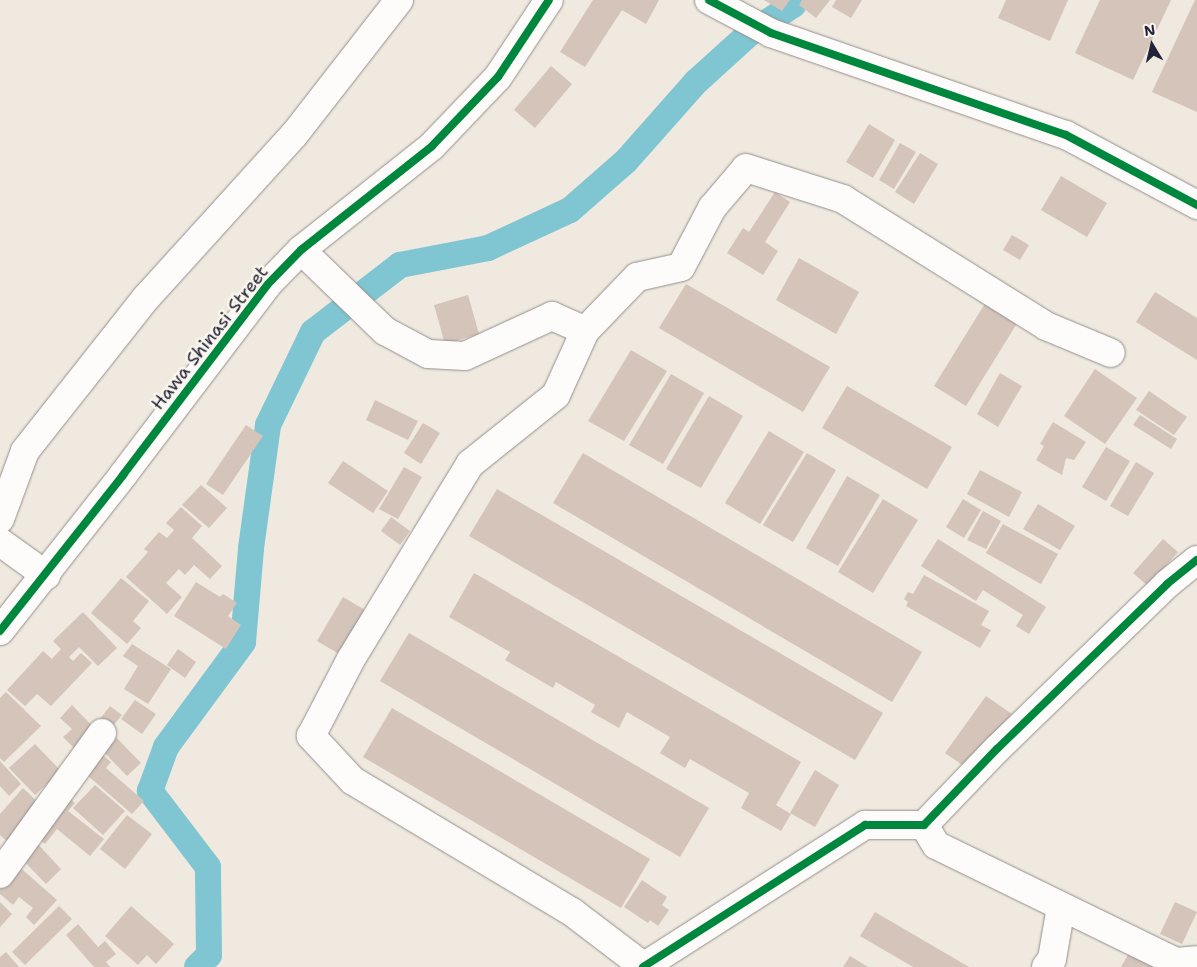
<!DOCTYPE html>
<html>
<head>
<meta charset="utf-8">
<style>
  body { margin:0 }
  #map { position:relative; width:1197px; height:967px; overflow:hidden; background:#f0e9df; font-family:"Shantell Sans",sans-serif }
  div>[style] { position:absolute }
  .canal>* { height:26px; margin:-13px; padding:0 13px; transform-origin:13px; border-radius:13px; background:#7fc6d2 }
  .building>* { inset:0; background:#d4c4ba }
  .roads { filter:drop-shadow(0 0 1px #938f8e) drop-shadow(0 0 1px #938f8e) }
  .minor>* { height:28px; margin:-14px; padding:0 14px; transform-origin:14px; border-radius:14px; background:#fdfcfa }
  .cycleway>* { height:8px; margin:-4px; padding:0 4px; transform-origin:4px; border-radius:4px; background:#00873e }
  span { translate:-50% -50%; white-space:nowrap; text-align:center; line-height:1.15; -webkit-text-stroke:5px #fbf7ec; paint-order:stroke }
  .street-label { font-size:18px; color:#22223b }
  .north { position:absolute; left:1127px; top:20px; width:50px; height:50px; -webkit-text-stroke:4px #fbf7ec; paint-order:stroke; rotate:351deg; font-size:14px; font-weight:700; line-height:20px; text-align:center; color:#22223b }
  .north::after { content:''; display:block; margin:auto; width:18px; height:22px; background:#22223b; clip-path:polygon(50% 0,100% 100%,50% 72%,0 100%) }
</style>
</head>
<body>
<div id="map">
  <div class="canal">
    <div style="left:197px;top:967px;width:17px;rotate:-45deg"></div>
    <div style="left:209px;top:955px;width:88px;rotate:-90.7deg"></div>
    <div style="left:208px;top:867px;width:96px;rotate:-127.3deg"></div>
    <div style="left:150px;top:791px;width:47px;rotate:-70deg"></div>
    <div style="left:166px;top:747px;width:130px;rotate:-53.7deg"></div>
    <div style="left:243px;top:642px;width:94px;rotate:-85.1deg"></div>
    <div style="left:251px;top:548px;width:124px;rotate:-82.1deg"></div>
    <div style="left:268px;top:425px;width:103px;rotate:-64.2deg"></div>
    <div style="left:313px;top:332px;width:110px;rotate:-37.6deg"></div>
    <div style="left:400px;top:265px;width:90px;rotate:-10.9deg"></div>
    <div style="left:488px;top:248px;width:90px;rotate:-24.9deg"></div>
    <div style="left:570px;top:210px;width:74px;rotate:-41.2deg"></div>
    <div style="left:626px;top:161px;width:106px;rotate:-48.5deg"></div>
    <div style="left:696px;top:82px;width:72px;rotate:-42.2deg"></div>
    <div style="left:749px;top:34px;width:53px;rotate:-33.4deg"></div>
    <div style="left:793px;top:5px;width:6px;rotate:-59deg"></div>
  </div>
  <div class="building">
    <div style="clip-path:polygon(593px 0,659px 0,646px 24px,622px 10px,585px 67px,560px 52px)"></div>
    <div style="clip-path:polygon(764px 0,790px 0,782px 11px)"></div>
    <div style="clip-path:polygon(802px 0,830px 0,816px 18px,799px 5px)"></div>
    <div style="clip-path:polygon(836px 0,862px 0,851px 18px,832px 7px)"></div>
    <div style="clip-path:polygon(1006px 0,1068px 0,1050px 41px,998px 18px)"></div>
    <div style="clip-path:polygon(1100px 0,1171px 0,1133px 80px,1075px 53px)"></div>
    <div style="clip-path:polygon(1195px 0,1197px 0,1197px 112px,1152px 92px)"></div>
    <div style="clip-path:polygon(551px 66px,572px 84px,535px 128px,514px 110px)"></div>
    <div style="clip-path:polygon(869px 124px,895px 140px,873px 178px,846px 162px)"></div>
    <div style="clip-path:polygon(900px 143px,916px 152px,894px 189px,879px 180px)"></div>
    <div style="clip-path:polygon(920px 153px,938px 164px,914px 204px,895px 192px)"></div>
    <div style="clip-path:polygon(1061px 176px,1107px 203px,1087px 237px,1041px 210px)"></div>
    <div style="clip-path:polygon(775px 192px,790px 202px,765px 242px,778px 251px,763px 275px,727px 253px,743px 228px,749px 232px)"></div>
    <div style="clip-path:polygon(1012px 235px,1029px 245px,1020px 260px,1003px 250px)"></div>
    <div style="clip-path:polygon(799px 258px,859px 292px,836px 334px,776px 300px)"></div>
    <div style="clip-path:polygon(686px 284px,830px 367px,803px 412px,659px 328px)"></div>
    <div style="clip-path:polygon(1155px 292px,1197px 318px,1197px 360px,1136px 322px)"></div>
    <div style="clip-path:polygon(468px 295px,479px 334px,445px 344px,434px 305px)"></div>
    <div style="clip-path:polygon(989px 297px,1021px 317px,966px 406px,934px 386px)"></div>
    <div style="clip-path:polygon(631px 350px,667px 371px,624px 441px,588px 421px)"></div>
    <div style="clip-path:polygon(1095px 369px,1137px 398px,1105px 444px,1064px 416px)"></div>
    <div style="clip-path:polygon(1000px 373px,1022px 386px,998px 427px,977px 414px)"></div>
    <div style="clip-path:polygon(671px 374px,704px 393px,663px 464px,629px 445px)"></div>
    <div style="clip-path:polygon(847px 386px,952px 447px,927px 489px,822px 428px)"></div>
    <div style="clip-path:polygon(1149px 391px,1187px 417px,1174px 435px,1136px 410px)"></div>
    <div style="clip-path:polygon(709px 396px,743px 416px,701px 488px,666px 469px)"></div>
    <div style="clip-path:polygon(375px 400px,418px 421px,408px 440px,366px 420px)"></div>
    <div style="clip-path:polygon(1140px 415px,1177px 439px,1171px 449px,1133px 425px)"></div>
    <div style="clip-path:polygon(1053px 422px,1086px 442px,1074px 460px,1066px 458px,1062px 475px,1036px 460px,1044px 446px,1040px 444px)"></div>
    <div style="clip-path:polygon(423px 423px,440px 433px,421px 464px,404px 453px)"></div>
    <div style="clip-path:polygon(246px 425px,263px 436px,223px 495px,206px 484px)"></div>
    <div style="clip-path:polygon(769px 431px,804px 452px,760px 524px,725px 503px)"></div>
    <div style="clip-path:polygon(1106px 447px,1130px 461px,1106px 501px,1082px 487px)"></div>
    <div style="clip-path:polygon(583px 453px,922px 652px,892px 702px,553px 503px)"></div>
    <div style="clip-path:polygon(807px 453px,836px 470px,793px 542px,763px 525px)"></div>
    <div style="clip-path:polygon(343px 461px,388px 491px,373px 513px,328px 483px)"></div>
    <div style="clip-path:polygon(1136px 462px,1154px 473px,1128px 516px,1110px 506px)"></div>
    <div style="clip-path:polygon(404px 467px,422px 477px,398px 519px,379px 509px)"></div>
    <div style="clip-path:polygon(980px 470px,1022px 492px,1009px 517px,967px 494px)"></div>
    <div style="clip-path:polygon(847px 476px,880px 495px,838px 566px,806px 548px)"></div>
    <div style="clip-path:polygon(201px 485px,227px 508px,209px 528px,182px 505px)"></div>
    <div style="clip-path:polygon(497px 489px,883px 713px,855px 760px,469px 536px)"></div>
    <div style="clip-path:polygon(883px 499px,918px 520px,873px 593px,838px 572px)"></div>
    <div style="clip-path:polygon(963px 499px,981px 510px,964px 538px,946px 527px)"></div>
    <div style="clip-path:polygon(1038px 504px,1075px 526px,1060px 550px,1023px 529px)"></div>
    <div style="clip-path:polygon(181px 507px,202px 526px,192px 538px,222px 566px,210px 579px,194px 565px,185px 575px,179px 569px,166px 583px,182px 597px,167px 614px,126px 577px,148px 552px,144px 549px,159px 532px,167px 538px,174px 530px,166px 523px)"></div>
    <div style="clip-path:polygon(983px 511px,1001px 521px,986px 549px,967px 540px)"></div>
    <div style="clip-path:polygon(391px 517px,410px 531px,400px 545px,381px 531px)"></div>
    <div style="clip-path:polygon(1003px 524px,1058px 554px,1041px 584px,986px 553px)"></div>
    <div style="clip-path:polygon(938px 539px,1046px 607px,1029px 634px,1016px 626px,1023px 615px,983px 590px,976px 601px,921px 566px)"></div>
    <div style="clip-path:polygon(1163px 539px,1178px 552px,1148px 586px,1133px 573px)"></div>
    <div style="clip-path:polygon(474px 573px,801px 762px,776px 805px,791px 814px,781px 831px,741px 808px,749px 793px,690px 759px,685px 768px,660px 753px,670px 737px,627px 712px,619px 728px,591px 712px,595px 705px,556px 682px,553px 688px,505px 660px,510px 652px,449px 617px)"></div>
    <div style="clip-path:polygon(924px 575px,989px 611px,981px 625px,991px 630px,980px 648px,906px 606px,908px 602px,904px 599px,908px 592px,913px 594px)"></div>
    <div style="clip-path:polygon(121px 578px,149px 601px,133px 621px,141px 628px,127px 644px,91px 613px)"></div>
    <div style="clip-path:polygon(196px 582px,220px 597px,223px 594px,237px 603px,228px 616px,241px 625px,226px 649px,174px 616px)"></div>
    <div style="clip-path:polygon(343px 597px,365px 610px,339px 654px,317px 641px)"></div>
    <div style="clip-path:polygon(83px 612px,117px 648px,98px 666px,79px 647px,69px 657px,73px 661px,81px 653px,92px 663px,51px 706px,37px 694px,25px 706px,7px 690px,43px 651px,52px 659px,61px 649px,66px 654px,53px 641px)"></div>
    <div style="clip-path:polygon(409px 633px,709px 808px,680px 857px,380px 681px)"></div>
    <div style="clip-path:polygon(132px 644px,171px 669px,148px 704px,124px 689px,138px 666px,123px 656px)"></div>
    <div style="clip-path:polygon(178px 649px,196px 662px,185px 678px,167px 665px)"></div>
    <div style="clip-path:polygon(6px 692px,41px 726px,4px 762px,0 758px,0 698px)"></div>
    <div style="clip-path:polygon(986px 696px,1012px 714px,971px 771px,945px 753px)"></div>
    <div style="clip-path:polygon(135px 700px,156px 714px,142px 734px,121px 719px)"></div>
    <div style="clip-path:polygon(72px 705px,99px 733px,79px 753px,63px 737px,72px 729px,60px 718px)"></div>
    <div style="clip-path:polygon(110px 706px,122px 715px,107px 733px,96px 724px)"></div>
    <div style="clip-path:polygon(392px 708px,650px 859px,621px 908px,363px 757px)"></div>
    <div style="clip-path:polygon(112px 733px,141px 763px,127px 776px,98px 746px)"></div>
    <div style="clip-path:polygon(35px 744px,61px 771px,35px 795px,9px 768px)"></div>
    <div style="clip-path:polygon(97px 750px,111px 762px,106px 768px,144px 801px,132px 814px,80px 769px)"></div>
    <div style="clip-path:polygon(0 761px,21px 784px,9px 796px,0 786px)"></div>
    <div style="clip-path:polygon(815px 770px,839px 785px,815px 827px,790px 813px)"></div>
    <div style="clip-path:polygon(95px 785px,125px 811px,103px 835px,73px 808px)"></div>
    <div style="clip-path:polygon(23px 788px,44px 808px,11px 845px,0 835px,0 814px)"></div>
    <div style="clip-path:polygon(65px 795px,75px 803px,68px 811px,104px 839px,90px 856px,57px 829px,45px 844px,33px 834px)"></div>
    <div style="clip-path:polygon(127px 815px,152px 834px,125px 869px,100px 849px)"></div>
    <div style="clip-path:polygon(35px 841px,61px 869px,46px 884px,19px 856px)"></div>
    <div style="clip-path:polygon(15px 863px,57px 900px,34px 925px,26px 917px,33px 908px,19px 897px,13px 905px,0 894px,0 880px)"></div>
    <div style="clip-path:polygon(642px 880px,667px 897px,662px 905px,669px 910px,658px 926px,650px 920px,648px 923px,624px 907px)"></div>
    <div style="clip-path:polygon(0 902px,12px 914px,0 927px)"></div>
    <div style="clip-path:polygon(1175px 902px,1197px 912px,1182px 944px,1160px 934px)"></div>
    <div style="clip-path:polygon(59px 906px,72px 919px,25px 965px,12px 952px)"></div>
    <div style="clip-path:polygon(131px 906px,174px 944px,156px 964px,147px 955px,138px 965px,105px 936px)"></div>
    <div style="clip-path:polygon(875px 912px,969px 967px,913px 967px,860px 936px)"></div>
    <div style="clip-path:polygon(78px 924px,98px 947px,105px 941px,116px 954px,106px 962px,110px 967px,94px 967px,66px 935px)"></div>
    <div style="clip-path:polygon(1133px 946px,1170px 967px,1121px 967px)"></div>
    <div style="clip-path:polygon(6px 952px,19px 967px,0 967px,0 957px)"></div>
    <div style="clip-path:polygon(850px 956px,868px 967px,843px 967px)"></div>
  </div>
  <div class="roads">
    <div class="minor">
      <div style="left:709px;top:0;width:70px;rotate:28deg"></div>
      <div style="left:771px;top:33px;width:312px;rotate:19.1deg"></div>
      <div style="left:1066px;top:135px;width:149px;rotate:28.1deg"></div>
      <div style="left:301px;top:250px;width:117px;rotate:44deg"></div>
      <div style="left:385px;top:331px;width:49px;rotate:28.1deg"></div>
      <div style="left:428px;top:354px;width:37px;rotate:3deg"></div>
      <div style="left:465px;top:356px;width:96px;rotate:-24.7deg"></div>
      <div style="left:552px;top:316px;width:36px;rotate:24deg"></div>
      <div style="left:0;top:519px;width:72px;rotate:-69.8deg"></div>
      <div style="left:25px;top:451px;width:195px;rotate:-51.7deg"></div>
      <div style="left:146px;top:298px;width:220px;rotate:-47.8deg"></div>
      <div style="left:294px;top:135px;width:171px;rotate:-52.1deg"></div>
      <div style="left:0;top:542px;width:57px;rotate:35.7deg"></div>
      <div style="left:0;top:631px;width:199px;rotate:-51.7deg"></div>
      <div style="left:123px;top:475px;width:238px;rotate:-52.8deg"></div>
      <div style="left:267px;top:285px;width:49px;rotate:-45.8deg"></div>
      <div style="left:301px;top:250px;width:167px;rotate:-38.4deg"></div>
      <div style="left:432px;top:146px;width:95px;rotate:-46.3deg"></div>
      <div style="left:498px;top:77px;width:92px;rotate:-56.5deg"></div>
      <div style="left:924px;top:825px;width:23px;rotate:59deg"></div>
      <div style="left:936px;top:845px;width:267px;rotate:26deg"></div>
      <div style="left:1176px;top:962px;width:21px;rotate:-5deg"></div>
      <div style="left:0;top:874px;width:174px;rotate:-54.1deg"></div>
      <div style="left:643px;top:966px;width:89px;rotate:-142.7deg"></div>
      <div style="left:572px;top:912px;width:255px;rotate:-149.1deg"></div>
      <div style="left:353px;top:781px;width:62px;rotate:-133deg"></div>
      <div style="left:311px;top:736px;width:87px;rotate:-62.5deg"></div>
      <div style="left:351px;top:659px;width:228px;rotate:-58.6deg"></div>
      <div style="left:470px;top:464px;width:110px;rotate:-38.7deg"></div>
      <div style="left:556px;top:395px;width:70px;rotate:-65.6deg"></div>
      <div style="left:585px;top:331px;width:75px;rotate:-46.1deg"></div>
      <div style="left:637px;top:277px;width:45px;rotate:-12.8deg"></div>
      <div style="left:681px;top:267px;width:67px;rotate:-62.3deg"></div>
      <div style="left:712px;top:208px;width:52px;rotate:-49.6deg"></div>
      <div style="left:746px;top:168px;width:102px;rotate:17.7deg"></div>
      <div style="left:843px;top:199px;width:239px;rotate:32deg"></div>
      <div style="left:1046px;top:326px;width:70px;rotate:22.6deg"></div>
      <div style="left:643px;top:967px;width:264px;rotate:-32.6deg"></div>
      <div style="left:865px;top:825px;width:59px"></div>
      <div style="left:924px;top:825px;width:105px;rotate:-46.2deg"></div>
      <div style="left:997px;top:749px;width:237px;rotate:-44.1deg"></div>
      <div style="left:1167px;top:584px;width:38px;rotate:-39deg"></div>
      <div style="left:1046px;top:967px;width:10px;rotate:-53deg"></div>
      <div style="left:1052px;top:959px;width:53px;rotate:-80.2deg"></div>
    </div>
  </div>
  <div class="cycleway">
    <div style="left:709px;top:0;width:70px;rotate:28deg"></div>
    <div style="left:771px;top:33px;width:312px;rotate:19.1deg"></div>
    <div style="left:1066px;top:135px;width:149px;rotate:28.1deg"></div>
    <div style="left:0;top:631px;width:199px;rotate:-51.7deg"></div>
    <div style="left:123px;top:475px;width:238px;rotate:-52.8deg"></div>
    <div style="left:267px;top:285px;width:49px;rotate:-45.8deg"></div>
    <div style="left:301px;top:250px;width:167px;rotate:-38.4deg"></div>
    <div style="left:432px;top:146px;width:95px;rotate:-46.3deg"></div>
    <div style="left:498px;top:77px;width:92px;rotate:-56.5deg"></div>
    <div style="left:643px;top:967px;width:264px;rotate:-32.6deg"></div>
    <div style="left:865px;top:825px;width:59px"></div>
    <div style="left:924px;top:825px;width:105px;rotate:-46.2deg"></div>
    <div style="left:997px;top:749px;width:237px;rotate:-44.1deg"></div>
    <div style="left:1167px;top:584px;width:38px;rotate:-39deg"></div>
  </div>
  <div class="street-label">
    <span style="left:210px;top:338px;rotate:-52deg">Hawa Shinasi Street</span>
  </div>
  <div class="north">N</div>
</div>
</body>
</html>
